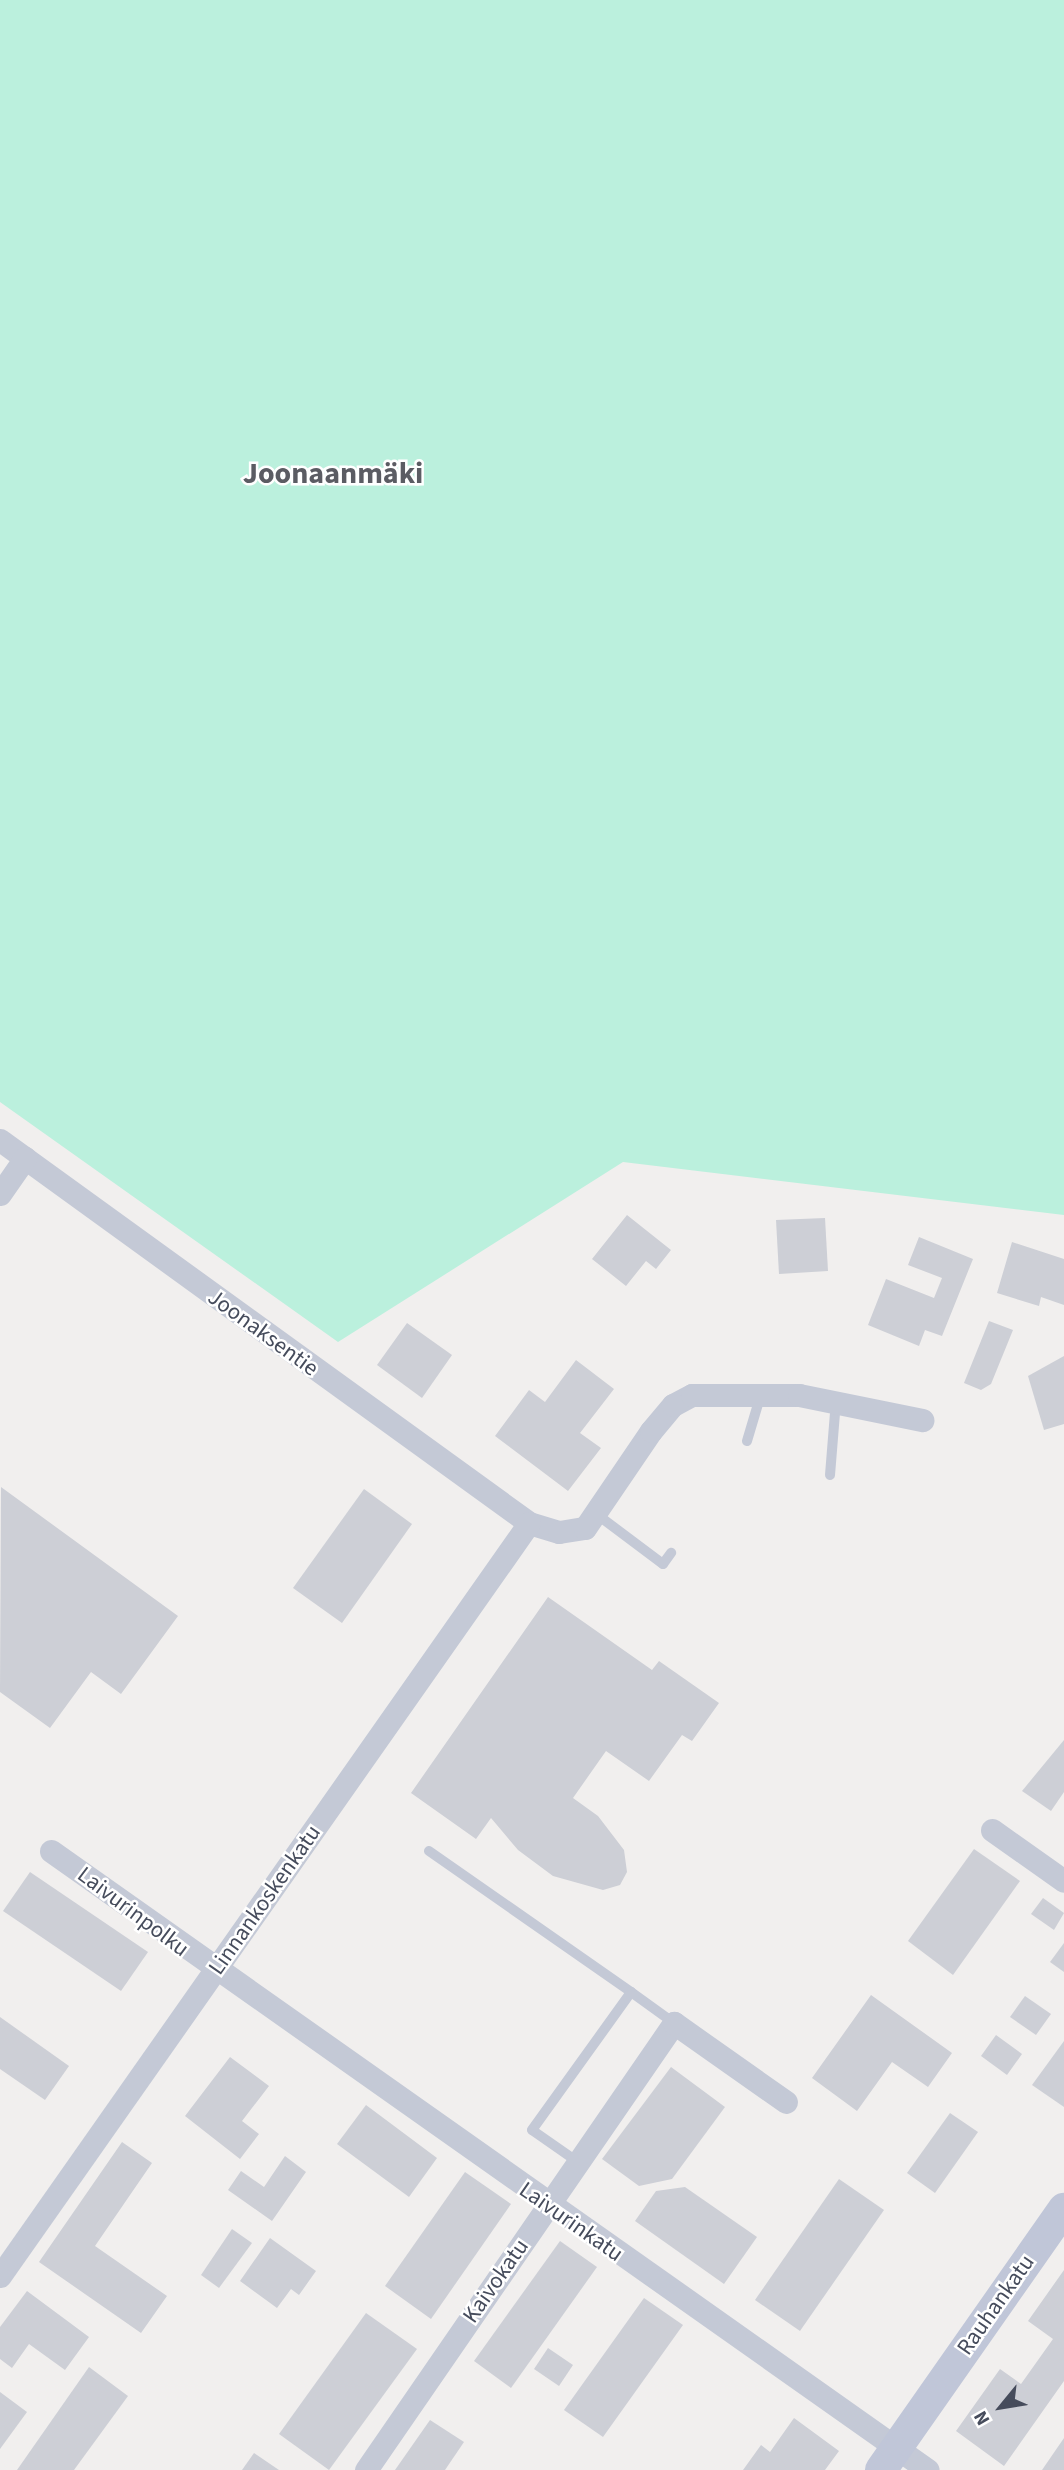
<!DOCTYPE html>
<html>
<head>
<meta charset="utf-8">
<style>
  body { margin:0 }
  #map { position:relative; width:1064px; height:2470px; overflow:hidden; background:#f1efee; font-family:"Source Sans 3",sans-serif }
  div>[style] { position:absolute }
  .green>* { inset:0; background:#bbf0dd }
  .building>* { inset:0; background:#cdcfd6 }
  .lane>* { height:10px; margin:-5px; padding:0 5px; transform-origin:5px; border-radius:5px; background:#c4c9d6 }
  .street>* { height:23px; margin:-11.5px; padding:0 11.5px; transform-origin:11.5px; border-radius:11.5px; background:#c4c9d6 }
  .secondary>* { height:32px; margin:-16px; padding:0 16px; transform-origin:16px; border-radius:16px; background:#c0c6d8 }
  span { translate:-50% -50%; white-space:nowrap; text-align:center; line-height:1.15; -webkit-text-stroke:5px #fff; paint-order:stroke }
  .street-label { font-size:23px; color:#464c5c }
  .district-label { font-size:30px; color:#5b5c63; font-weight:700 }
  .north { position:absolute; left:966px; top:2372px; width:70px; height:70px; -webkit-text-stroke:5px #fff; paint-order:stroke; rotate:240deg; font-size:19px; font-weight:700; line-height:28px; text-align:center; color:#464c5c }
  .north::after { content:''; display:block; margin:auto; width:24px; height:32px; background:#464c5c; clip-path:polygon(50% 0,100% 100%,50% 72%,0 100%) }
</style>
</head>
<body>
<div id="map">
  <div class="green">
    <div style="clip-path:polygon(0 0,1064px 0,1064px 1215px,623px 1162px,338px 1342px,0 1102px)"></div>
  </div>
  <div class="building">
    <div style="clip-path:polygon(627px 1215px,671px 1250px,656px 1269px,646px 1261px,626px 1286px,592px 1259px)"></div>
    <div style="clip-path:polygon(825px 1218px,828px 1271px,779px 1274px,776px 1220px)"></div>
    <div style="clip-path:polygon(919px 1237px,973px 1259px,942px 1336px,925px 1330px,919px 1346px,868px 1325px,886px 1279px,934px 1298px,942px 1278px,908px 1265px)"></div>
    <div style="clip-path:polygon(1012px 1242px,1064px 1259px,1064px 1305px,1041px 1297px,1039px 1306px,997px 1293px)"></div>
    <div style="clip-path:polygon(989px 1321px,1013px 1330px,991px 1384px,981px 1390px,964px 1383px)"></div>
    <div style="clip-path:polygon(407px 1323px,452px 1355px,422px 1398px,377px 1365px)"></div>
    <div style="clip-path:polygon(1064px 1356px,1064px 1424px,1044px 1430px,1028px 1376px)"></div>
    <div style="clip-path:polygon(576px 1360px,614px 1389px,580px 1433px,601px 1448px,568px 1491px,495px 1436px,529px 1390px,545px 1402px)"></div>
    <div style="clip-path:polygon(1px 1487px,178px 1616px,121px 1694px,91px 1672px,50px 1728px,0 1692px)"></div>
    <div style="clip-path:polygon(364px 1489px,412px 1524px,342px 1623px,293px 1588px)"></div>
    <div style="clip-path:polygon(548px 1597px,652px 1670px,659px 1661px,719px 1703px,692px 1741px,682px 1735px,649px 1781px,606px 1751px,573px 1798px,598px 1816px,624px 1850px,627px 1872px,620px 1885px,603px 1890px,553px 1876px,518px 1850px,491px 1818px,476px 1839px,411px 1793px)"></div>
    <div style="clip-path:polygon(1064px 1740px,1064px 1792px,1051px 1811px,1022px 1791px)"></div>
    <div style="clip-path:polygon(974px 1849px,1020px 1881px,953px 1975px,908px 1941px)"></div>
    <div style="clip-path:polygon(30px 1872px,148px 1952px,121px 1991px,3px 1911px)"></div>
    <div style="clip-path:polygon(1043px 1898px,1064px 1913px,1054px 1930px,1031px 1914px)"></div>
    <div style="clip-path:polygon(1064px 1943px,1064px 1972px,1050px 1962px)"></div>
    <div style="clip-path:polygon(871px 1995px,952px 2053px,928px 2087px,892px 2062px,857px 2111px,812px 2078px)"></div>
    <div style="clip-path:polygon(1025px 1996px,1051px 2014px,1036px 2035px,1010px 2017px)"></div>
    <div style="clip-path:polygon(0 2017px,69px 2066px,45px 2100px,0 2069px)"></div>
    <div style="clip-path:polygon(996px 2035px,1022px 2054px,1007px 2075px,981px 2056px)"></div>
    <div style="clip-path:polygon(1064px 2041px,1064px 2107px,1032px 2085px)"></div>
    <div style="clip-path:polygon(230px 2057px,269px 2086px,242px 2121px,259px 2134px,240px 2159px,185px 2116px)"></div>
    <div style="clip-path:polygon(671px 2067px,725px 2107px,672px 2179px,639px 2186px,602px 2159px)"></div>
    <div style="clip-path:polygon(366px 2105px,437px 2158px,409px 2197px,337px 2144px)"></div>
    <div style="clip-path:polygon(950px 2113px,978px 2132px,935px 2193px,907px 2173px)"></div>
    <div style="clip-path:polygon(122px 2142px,152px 2163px,95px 2246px,167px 2296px,141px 2333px,39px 2262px)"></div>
    <div style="clip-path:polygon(285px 2156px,306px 2172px,272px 2221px,228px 2190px,241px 2171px,264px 2187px)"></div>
    <div style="clip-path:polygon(465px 2172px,511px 2204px,431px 2319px,385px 2286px)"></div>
    <div style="clip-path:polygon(839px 2179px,884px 2210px,800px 2331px,755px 2300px)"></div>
    <div style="clip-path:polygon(685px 2187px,757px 2237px,724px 2284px,635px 2221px,656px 2191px)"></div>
    <div style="clip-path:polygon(232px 2229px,252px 2243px,219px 2288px,201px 2275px)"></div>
    <div style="clip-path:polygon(270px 2238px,316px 2271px,299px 2295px,291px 2289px,277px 2308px,240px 2281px)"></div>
    <div style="clip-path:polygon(560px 2241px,597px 2267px,511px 2388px,474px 2361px)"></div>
    <div style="clip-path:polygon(1064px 2270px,1064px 2381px,1004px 2466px,956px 2431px,1000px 2369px,1021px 2384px,1053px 2339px,1028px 2321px)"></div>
    <div style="clip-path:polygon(27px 2291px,89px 2337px,65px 2370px,29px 2344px,12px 2368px,0 2359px,0 2327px)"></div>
    <div style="clip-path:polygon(644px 2298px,683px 2325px,603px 2437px,564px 2410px)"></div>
    <div style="clip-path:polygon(366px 2313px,417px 2349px,329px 2470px,279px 2434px)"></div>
    <div style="clip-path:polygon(548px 2348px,573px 2365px,559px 2386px,534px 2369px)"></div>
    <div style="clip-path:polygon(89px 2367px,128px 2396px,74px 2470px,17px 2470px)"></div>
    <div style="clip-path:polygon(0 2392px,27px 2412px,0 2449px)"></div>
    <div style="clip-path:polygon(794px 2418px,839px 2451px,825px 2470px,743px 2470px,761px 2445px,770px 2452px)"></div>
    <div style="clip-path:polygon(430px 2420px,464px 2442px,445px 2470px,395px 2470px)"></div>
    <div style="clip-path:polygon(1064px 2438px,1064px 2470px,1042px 2470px)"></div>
    <div style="clip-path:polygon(254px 2453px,279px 2470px,242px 2470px)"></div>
  </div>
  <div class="lane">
    <div style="left:747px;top:1441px;width:49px;rotate:-73.4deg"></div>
    <div style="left:830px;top:1475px;width:74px;rotate:-85.4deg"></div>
    <div style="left:595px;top:1513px;width:85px;rotate:36.9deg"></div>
    <div style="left:663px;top:1564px;width:14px;rotate:-54deg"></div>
    <div style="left:429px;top:1851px;width:246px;rotate:34.9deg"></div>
    <div style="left:575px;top:2160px;width:52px;rotate:-145.1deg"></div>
    <div style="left:532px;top:2130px;width:170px;rotate:-54.3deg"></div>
    <div style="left:631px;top:1992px;width:53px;rotate:35.8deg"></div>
  </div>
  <div class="street">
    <div style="left:0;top:1140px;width:653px;rotate:35.9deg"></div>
    <div style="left:529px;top:1523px;width:31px;rotate:17deg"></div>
    <div style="left:559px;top:1532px;width:26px;rotate:-9deg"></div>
    <div style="left:585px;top:1528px;width:117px;rotate:-55.8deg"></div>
    <div style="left:651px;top:1431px;width:34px;rotate:-50deg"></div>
    <div style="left:673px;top:1405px;width:21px;rotate:-28deg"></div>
    <div style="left:692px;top:1395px;width:107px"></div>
    <div style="left:799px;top:1395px;width:126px;rotate:11.5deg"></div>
    <div style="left:0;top:1194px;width:44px;rotate:-55.2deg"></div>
    <div style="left:992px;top:1830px;width:88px;rotate:35.3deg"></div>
    <div style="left:51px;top:1851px;width:1073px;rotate:35.22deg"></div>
    <div style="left:0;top:2276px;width:920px;rotate:-54.91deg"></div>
    <div style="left:366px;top:2470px;width:543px;rotate:-55.43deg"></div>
    <div style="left:674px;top:2023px;width:137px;rotate:35.2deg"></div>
  </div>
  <div class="secondary">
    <div style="left:881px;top:2470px;width:319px;rotate:-55deg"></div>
  </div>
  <div class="street-label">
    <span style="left:263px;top:1333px;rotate:36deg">Joonaksentie</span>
    <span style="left:265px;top:1900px;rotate:-55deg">Linnankoskenkatu</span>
    <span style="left:133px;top:1912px;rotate:37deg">Laivurinpolku</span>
    <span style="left:571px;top:2222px;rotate:35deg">Laivurinkatu</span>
    <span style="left:496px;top:2281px;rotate:-55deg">Kaivokatu</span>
    <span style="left:996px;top:2305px;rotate:-55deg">Rauhankatu</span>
  </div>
  <div class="district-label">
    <span style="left:333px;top:474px">Joonaanmäki</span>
  </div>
  <div class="north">N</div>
</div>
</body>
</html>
